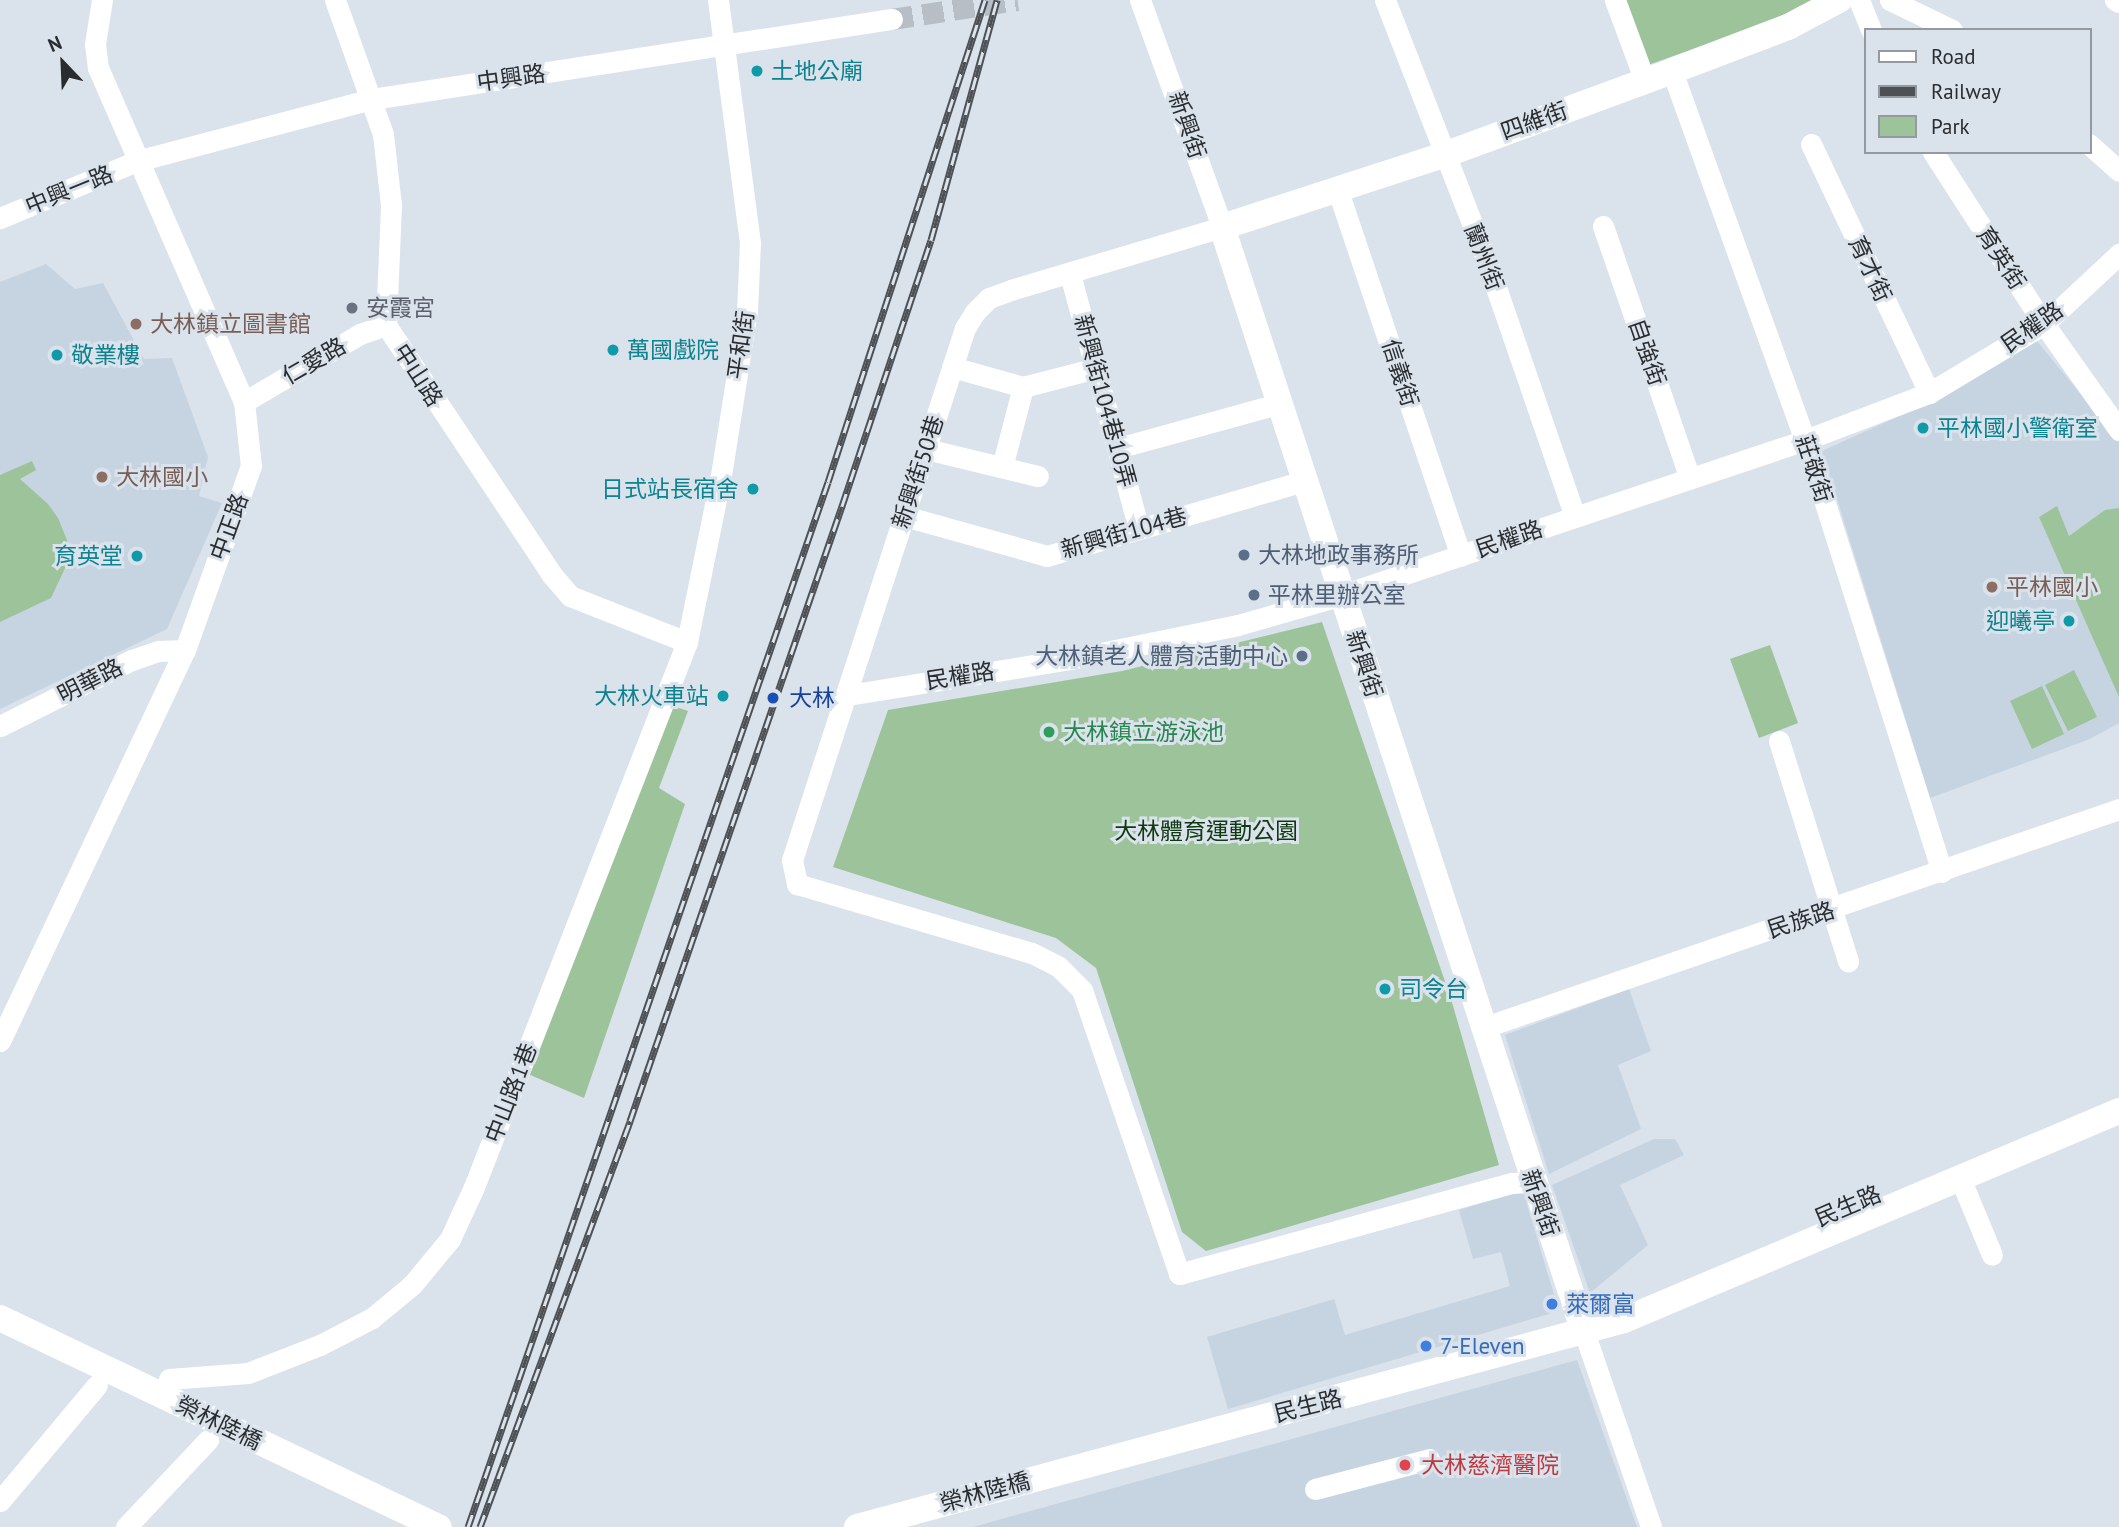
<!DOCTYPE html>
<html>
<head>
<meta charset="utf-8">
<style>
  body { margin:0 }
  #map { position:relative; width:2119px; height:1527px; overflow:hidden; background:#dae2eb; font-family:"PT Sans","Noto Sans TC",sans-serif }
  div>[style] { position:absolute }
  .built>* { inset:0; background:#c6d4e2 }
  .green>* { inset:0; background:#9dc39b }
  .minor-tunnel>* { height:21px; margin-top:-10.5px; transform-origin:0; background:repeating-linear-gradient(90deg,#b7bec6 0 21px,transparent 0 31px) }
  .minor>* { height:21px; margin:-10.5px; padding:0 10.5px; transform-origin:10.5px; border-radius:10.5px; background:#fff }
  .major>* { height:26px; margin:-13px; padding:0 13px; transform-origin:13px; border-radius:13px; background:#fff }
  .rail>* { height:7px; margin-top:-3.5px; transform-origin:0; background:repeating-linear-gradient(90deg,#dae2eb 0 13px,#4d5155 0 26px); box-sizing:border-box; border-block:2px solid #4d5155 }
  .dots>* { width:19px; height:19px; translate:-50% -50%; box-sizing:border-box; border:4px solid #dae2eb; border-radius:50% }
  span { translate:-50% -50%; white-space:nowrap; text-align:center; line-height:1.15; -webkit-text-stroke:6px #dae2eb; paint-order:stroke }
  .culture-label { font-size:23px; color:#0d838f }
  .left { translate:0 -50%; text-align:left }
  .right { translate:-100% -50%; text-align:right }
  .street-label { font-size:23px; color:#2a2d30 }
  .worship-label { font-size:23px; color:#5b616d }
  .education-label { font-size:23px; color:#785e54 }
  .service-label { font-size:23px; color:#4e5e75 }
  .transit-label { font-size:23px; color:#164399 }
  .leisure-label { font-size:23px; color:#27864d }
  .park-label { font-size:23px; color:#0f390f }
  .shop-label { font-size:23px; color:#366cbe }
  .health-label { font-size:23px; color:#be3a42 }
  .legend { position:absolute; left:1864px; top:28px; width:228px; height:126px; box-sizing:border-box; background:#dae2eb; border:2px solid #949aa0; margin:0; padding:9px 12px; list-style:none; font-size:21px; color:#2a2d30 }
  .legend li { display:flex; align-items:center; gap:14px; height:35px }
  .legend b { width:35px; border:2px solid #949aa0 }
  .north { position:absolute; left:28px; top:28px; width:70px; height:70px; -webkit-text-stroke:5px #dae2eb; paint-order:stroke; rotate:337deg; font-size:19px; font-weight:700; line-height:28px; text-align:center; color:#2a2d30 }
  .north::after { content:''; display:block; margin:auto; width:24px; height:32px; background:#2a2d30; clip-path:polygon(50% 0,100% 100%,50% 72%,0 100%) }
</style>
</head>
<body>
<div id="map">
  <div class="built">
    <div style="clip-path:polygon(46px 264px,75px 289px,103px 283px,144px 359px,172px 358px,208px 457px,199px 496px,222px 503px,167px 629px,0 709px,0 282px)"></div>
    <div style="clip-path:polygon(2036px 340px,2119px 440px,2119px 723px,2090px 739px,1930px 798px,1822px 451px,1930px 402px)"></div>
    <div style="clip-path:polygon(1629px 989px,1651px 1051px,1618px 1065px,1641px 1129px,1549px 1174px,1505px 1035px)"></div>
    <div style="clip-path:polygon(1654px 1139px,1675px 1139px,1684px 1155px,1620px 1185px,1648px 1245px,1590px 1293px,1552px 1185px)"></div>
    <div style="clip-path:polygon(1523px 1191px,1559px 1311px,1228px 1409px,1207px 1337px,1334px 1299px,1345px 1335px,1510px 1286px,1501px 1252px,1473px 1259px,1459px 1210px)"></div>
    <div style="clip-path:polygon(1577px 1360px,1637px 1527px,973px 1527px,1418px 1404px)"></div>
  </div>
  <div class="green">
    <div style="clip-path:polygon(1624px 0,1819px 0,1781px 18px,1648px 65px)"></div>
    <div style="clip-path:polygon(32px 461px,36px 470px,20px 479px,48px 504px,58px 518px,67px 540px,67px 564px,51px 598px,0 622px,0 475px)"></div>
    <div style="clip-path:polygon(2057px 506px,2069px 536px,2105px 510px,2119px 508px,2119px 697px,2039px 517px)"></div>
    <div style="clip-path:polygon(1322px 622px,1451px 999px,1499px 1165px,1206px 1251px,1182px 1232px,1096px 968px,1056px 938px,833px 867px,888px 710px,1122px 671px)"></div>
    <div style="clip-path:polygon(1770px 645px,1798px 723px,1759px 738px,1730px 659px)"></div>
    <div style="clip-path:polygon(2074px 670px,2097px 717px,2068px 731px,2045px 685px)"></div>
    <div style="clip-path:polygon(2042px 686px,2064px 734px,2032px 749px,2010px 701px)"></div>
    <div style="clip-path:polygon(670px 705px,688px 711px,659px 788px,685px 804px,584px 1098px,528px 1074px)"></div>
  </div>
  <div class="minor-tunnel">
    <div style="left:892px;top:19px;width:127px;rotate:-8.6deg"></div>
  </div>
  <div class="minor">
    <div style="left:335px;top:0;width:142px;rotate:70.3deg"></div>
    <div style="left:383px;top:134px;width:71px;rotate:83.6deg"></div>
    <div style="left:391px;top:205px;width:120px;rotate:92.4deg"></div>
    <div style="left:386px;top:325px;width:300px;rotate:56.4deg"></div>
    <div style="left:552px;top:575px;width:28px;rotate:49deg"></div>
    <div style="left:570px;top:596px;width:126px;rotate:21.5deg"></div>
    <div style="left:1140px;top:0;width:241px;rotate:70.1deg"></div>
    <div style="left:1222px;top:227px;width:220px;rotate:163.4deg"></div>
    <div style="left:1011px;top:290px;width:23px;rotate:160deg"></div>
    <div style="left:989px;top:298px;width:20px;rotate:135deg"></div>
    <div style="left:975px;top:312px;width:19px;rotate:122deg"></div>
    <div style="left:965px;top:328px;width:559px;rotate:108.01deg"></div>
    <div style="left:792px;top:860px;width:25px;rotate:78deg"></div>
    <div style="left:797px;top:884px;width:245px;rotate:16.4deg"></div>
    <div style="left:1032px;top:953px;width:30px;rotate:27deg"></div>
    <div style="left:1059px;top:967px;width:33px;rotate:45deg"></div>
    <div style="left:1082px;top:990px;width:300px;rotate:71.1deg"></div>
    <div style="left:1179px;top:1274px;width:345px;rotate:-15.3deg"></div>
    <div style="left:1512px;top:1183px;width:21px;rotate:-3deg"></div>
    <div style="left:1385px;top:0;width:290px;rotate:68.7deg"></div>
    <div style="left:1490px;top:270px;width:261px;rotate:71deg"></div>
    <div style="left:1615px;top:0;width:86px;rotate:69.7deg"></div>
    <div style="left:1859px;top:0;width:32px;rotate:68deg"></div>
    <div style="left:1890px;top:0;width:69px;rotate:25.8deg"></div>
    <div style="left:2115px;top:0;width:4px;rotate:27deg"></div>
    <div style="left:1672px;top:71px;width:392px;rotate:70.2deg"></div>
    <div style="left:1805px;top:440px;width:453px;rotate:72.4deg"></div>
    <div style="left:1811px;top:144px;width:276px;rotate:64.6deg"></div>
    <div style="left:2089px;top:144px;width:40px;rotate:42deg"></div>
    <div style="left:1933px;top:152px;width:205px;rotate:57.2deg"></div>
    <div style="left:2044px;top:324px;width:130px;rotate:54.7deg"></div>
    <div style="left:1338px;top:191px;width:385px;rotate:71.4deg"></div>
    <div style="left:0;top:218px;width:148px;rotate:-22.6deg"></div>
    <div style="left:137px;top:161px;width:243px;rotate:-14.8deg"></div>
    <div style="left:372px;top:99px;width:526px;rotate:-8.75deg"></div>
    <div style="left:1603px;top:226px;width:267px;rotate:71deg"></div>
    <div style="left:1070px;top:274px;width:264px;rotate:74.9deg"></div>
    <div style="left:952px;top:367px;width:74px;rotate:15.7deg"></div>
    <div style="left:1023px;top:387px;width:75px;rotate:-14.6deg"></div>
    <div style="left:244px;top:402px;width:134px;rotate:-30.4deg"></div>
    <div style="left:360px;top:334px;width:28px;rotate:-19deg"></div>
    <div style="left:1118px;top:448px;width:166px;rotate:-15.4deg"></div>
    <div style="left:926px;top:449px;width:115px;rotate:13.6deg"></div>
    <div style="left:1002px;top:467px;width:83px;rotate:-75.3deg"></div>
    <div style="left:904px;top:516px;width:148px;rotate:15.6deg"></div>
    <div style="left:1047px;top:556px;width:268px;rotate:-16.3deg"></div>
    <div style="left:848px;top:695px;width:226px;rotate:-9.2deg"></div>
    <div style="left:1071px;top:659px;width:170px;rotate:-11.5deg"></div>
    <div style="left:1238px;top:625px;width:108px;rotate:-16.1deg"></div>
    <div style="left:1342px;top:595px;width:488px;rotate:-18.5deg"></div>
    <div style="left:1805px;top:440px;width:133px;rotate:-20.8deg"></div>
    <div style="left:1929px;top:393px;width:134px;rotate:-31deg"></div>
    <div style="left:2044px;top:324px;width:103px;rotate:-43deg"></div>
    <div style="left:0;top:726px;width:148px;rotate:-26.6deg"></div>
    <div style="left:132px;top:660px;width:28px;rotate:-19deg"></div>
    <div style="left:158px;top:651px;width:27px;rotate:-2deg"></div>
    <div style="left:1779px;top:741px;width:231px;rotate:72.6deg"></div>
    <div style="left:1482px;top:1028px;width:674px;rotate:-18.97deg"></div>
    <div style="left:0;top:1041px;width:433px;rotate:-64.7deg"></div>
    <div style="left:185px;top:650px;width:195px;rotate:-70.3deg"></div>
    <div style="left:251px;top:466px;width:64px;rotate:-96.2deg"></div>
    <div style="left:244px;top:402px;width:365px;rotate:-113.6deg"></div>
    <div style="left:98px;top:68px;width:24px;rotate:-97deg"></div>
    <div style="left:95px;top:44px;width:45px;rotate:-81deg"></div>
    <div style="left:1960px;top:1178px;width:83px;rotate:67.4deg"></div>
    <div style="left:1583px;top:1329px;width:209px;rotate:71deg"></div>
    <div style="left:169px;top:1379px;width:79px;rotate:-4.3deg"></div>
    <div style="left:248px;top:1373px;width:77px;rotate:-21.3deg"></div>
    <div style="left:320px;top:1345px;width:59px;rotate:-27.4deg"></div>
    <div style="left:372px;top:1318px;width:52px;rotate:-39.5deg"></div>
    <div style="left:412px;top:1285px;width:60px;rotate:-50.4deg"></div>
    <div style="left:450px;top:1239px;width:57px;rotate:-65.2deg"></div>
    <div style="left:474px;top:1187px;width:585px;rotate:-68.65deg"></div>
    <div style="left:687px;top:642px;width:170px;rotate:-78.5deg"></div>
    <div style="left:721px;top:475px;width:166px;rotate:-81deg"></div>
    <div style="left:747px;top:311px;width:68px;rotate:-87.5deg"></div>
    <div style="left:750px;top:243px;width:245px;rotate:-97.5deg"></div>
    <div style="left:1315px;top:1489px;width:118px;rotate:-14.7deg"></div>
    <div style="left:0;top:1501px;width:151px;rotate:-50.1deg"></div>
    <div style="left:126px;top:1527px;width:120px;rotate:-46.7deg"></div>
  </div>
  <div class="major">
    <div style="left:0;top:1318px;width:486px;rotate:25.5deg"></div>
    <div style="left:1583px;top:1329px;width:1160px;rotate:-108.14deg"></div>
    <div style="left:1222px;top:227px;width:233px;rotate:-18deg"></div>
    <div style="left:1444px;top:155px;width:243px;rotate:-20.2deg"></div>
    <div style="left:1672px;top:71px;width:124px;rotate:-20.8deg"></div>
    <div style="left:1788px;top:27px;width:58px;rotate:-27.9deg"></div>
    <div style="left:857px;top:1527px;width:794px;rotate:-15.1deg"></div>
    <div style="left:1624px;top:1320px;width:537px;rotate:-22.89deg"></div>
  </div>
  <div class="rail">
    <div style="left:468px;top:1527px;width:1105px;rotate:-70.99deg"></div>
    <div style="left:828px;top:482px;width:507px;rotate:-71.96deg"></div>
    <div style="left:480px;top:1527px;width:433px;rotate:-69.7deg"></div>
    <div style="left:630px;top:1121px;width:651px;rotate:-70.98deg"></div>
    <div style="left:842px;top:506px;width:280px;rotate:-71.5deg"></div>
    <div style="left:931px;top:240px;width:249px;rotate:-74.6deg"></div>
  </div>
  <div class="dots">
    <div style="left:757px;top:71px;background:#0f9aa8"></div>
    <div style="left:352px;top:308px;background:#6b7280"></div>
    <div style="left:136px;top:324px;background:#8d6e63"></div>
    <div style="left:613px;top:350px;background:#0f9aa8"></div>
    <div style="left:57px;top:355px;background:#0f9aa8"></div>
    <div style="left:1923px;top:428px;background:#0f9aa8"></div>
    <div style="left:102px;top:477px;background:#8d6e63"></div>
    <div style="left:753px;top:489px;background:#0f9aa8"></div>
    <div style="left:1244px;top:555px;background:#5c6f8a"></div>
    <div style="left:137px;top:556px;background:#0f9aa8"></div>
    <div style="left:1992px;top:587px;background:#8d6e63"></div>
    <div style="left:1254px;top:595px;background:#5c6f8a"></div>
    <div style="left:2069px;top:621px;background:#0f9aa8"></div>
    <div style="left:1302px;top:656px;background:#5c6f8a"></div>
    <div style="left:723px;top:696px;background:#0f9aa8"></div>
    <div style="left:773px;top:698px;background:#1a4fb4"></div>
    <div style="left:1049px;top:732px;background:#2e9e5b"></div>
    <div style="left:1385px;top:989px;background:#0f9aa8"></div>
    <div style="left:1552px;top:1304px;background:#3f7fe0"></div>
    <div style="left:1426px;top:1346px;background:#3f7fe0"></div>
    <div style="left:1405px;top:1465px;background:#e0444e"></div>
  </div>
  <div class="culture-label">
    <span class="left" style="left:771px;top:71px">土地公廟</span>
    <span class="left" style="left:627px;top:350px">萬國戲院</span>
    <span class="left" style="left:71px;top:355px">敬業樓</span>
    <span class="left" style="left:1937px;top:428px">平林國小警衛室</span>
    <span class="right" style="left:739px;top:489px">日式站長宿舍</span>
    <span class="right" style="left:123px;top:556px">育英堂</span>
    <span class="right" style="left:2055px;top:621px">迎曦亭</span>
    <span class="right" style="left:709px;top:696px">大林火車站</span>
    <span class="left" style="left:1399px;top:989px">司令台</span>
  </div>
  <div class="street-label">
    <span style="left:511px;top:78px;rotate:-8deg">中興路</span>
    <span style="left:1534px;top:121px;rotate:-20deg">四維街</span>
    <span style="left:1187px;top:125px;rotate:71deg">新興街</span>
    <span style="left:69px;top:190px;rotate:-22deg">中興一路</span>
    <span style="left:1484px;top:257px;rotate:69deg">蘭州街</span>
    <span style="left:2001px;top:258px;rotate:57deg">育英街</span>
    <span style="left:1870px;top:269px;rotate:65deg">育才街</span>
    <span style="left:2032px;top:327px;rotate:-35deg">民權路</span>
    <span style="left:741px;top:345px;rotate:-82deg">平和街</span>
    <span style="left:1647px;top:352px;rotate:71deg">自強街</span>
    <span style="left:314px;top:361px;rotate:-30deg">仁愛路</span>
    <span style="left:1400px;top:373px;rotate:72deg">信義街</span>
    <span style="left:418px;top:375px;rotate:57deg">中山路</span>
    <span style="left:1105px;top:401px;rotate:75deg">新興街104巷10弄</span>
    <span style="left:1814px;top:469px;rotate:72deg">莊敬街</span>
    <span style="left:918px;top:472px;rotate:-72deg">新興街50巷</span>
    <span style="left:229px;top:527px;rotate:-70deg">中正路</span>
    <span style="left:1124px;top:533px;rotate:-16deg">新興街104巷</span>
    <span style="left:1509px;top:539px;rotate:-19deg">民權路</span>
    <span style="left:1364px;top:664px;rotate:72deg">新興街</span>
    <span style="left:960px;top:676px;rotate:-9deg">民權路</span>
    <span style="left:90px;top:681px;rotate:-27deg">明華路</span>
    <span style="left:1801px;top:920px;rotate:-18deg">民族路</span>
    <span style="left:511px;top:1093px;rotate:-69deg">中山路1巷</span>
    <span style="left:1540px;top:1203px;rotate:71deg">新興街</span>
    <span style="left:1848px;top:1206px;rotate:-23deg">民生路</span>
    <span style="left:1308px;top:1406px;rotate:-14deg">民生路</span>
    <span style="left:219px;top:1423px;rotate:26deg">榮林陸橋</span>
    <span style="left:985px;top:1492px;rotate:-15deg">榮林陸橋</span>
  </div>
  <div class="worship-label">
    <span class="left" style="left:366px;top:308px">安霞宮</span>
  </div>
  <div class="education-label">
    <span class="left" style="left:150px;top:324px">大林鎮立圖書館</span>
    <span class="left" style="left:116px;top:477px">大林國小</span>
    <span class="left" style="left:2006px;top:587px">平林國小</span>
  </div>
  <div class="service-label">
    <span class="left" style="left:1258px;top:555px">大林地政事務所</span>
    <span class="left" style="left:1268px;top:595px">平林里辦公室</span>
    <span class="right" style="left:1288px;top:656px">大林鎮老人體育活動中心</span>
  </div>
  <div class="transit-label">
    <span class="left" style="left:789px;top:698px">大林</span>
  </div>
  <div class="leisure-label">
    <span class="left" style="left:1063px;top:732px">大林鎮立游泳池</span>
  </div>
  <div class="park-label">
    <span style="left:1206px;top:831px">大林體育運動公園</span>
  </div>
  <div class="shop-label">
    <span class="left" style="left:1566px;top:1304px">萊爾富</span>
    <span class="left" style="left:1440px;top:1346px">7-Eleven</span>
  </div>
  <div class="health-label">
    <span class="left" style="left:1421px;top:1465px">大林慈濟醫院</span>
  </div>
  <ul class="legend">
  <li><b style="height:9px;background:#fff"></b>Road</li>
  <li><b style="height:9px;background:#4d5155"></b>Railway</li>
  <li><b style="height:19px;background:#9dc39b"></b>Park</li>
  </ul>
  <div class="north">N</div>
</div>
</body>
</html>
